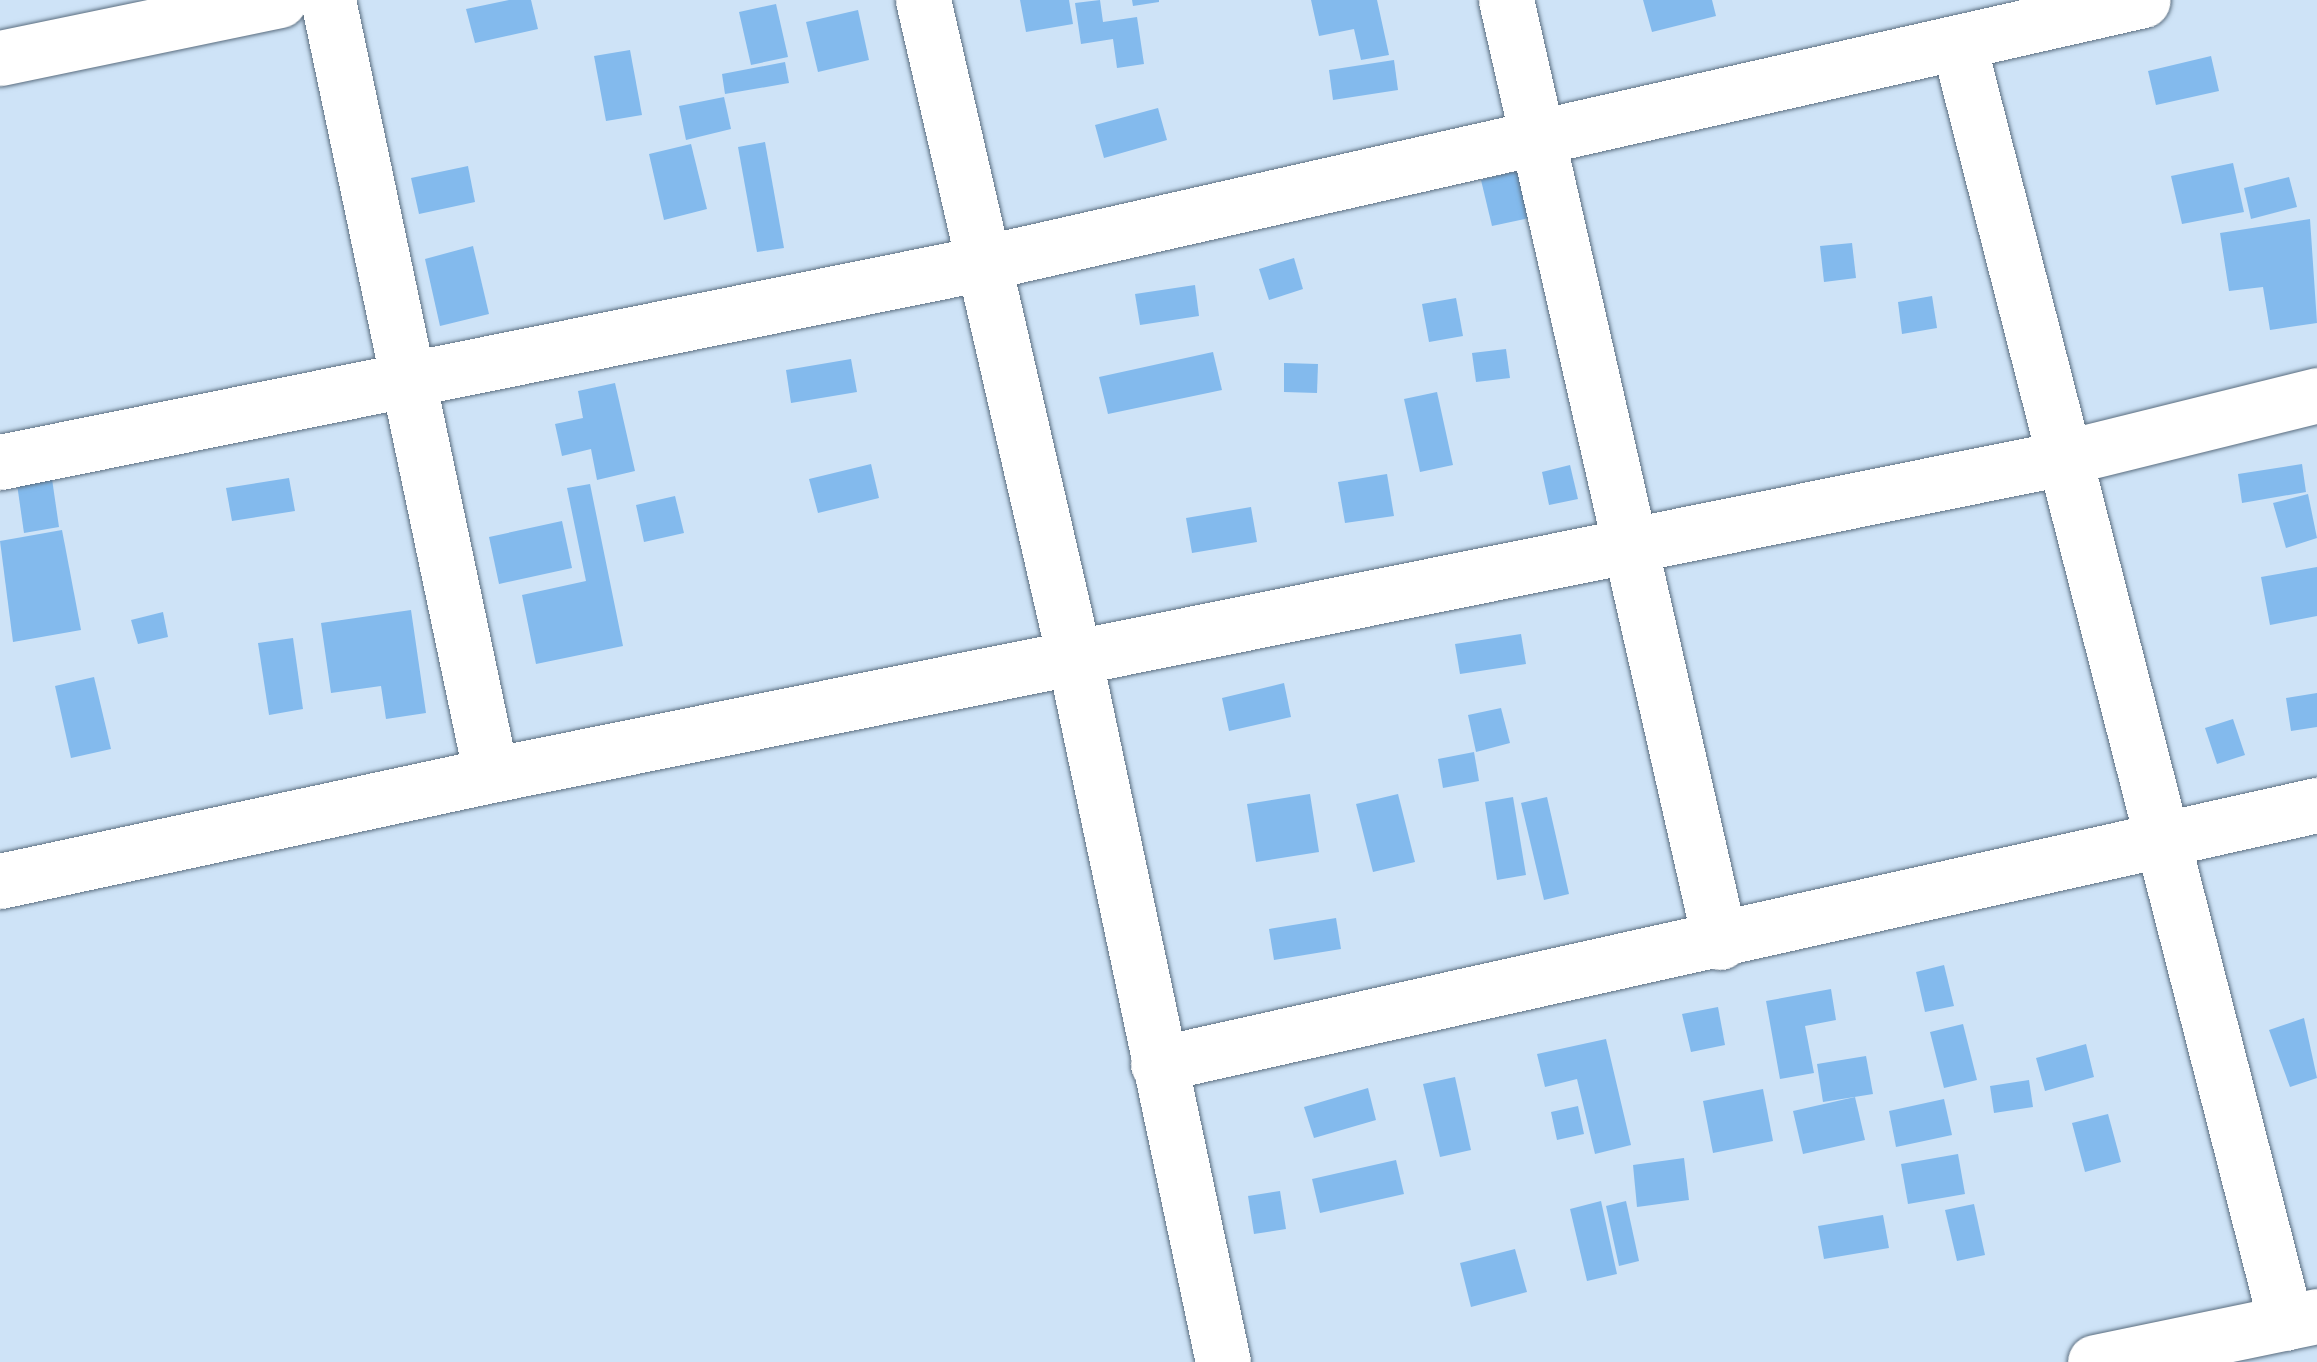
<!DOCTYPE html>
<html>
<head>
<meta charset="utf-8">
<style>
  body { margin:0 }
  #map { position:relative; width:2317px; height:1362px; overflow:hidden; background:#cee3f7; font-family:"Sofia Sans Condensed",sans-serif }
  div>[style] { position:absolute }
  .building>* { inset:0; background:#83baed }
  .roads { filter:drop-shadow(0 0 2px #5a6d7f) drop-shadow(0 0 2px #5a6d7f) }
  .minor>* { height:55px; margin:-27.5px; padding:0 27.5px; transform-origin:27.5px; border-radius:27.5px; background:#fff }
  span { translate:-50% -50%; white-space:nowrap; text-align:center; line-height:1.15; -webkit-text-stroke:9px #fff; paint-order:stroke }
</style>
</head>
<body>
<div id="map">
  <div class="building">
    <div style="clip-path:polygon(509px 0,531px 0,538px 29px,475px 43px,466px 9px)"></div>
    <div style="clip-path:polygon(1020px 0,1069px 0,1073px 24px,1026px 32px)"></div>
    <div style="clip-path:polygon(1100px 0,1103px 22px,1137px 17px,1144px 64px,1117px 68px,1113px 39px,1081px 44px,1075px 3px)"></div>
    <div style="clip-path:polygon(1132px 0,1159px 0,1159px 2px,1133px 6px)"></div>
    <div style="clip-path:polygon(1311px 0,1377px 0,1389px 55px,1361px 60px,1354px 29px,1319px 36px)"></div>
    <div style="clip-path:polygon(1643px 0,1712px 0,1716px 16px,1652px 32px)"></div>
    <div style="clip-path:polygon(776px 4px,788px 57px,751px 65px,739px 12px)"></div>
    <div style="clip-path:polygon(858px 10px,869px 60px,818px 72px,806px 22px)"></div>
    <div style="clip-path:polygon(630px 50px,642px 115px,606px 121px,594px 56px)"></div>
    <div style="clip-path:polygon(2211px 56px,2219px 91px,2156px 105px,2148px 71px)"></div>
    <div style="clip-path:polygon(1394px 60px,1398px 90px,1333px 100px,1329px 70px)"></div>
    <div style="clip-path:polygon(785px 62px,789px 83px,725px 94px,722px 74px)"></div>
    <div style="clip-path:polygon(724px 97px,731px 129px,686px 140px,679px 106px)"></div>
    <div style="clip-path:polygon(1158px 108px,1167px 140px,1104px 158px,1095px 125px)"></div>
    <div style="clip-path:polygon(765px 142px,784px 248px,757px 252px,738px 147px)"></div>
    <div style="clip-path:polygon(691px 144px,707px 209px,664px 220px,649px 154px)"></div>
    <div style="clip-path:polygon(2233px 163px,2244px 212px,2182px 224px,2171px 176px)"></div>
    <div style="clip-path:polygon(1541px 165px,1552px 213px,1492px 226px,1481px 180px)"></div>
    <div style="clip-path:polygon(468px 166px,475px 202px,419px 214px,411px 178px)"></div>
    <div style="clip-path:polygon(2289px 177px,2297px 207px,2251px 219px,2244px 188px)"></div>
    <div style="clip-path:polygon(2310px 219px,2317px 323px,2270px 330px,2263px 287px,2229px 291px,2220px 233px)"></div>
    <div style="clip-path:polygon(1852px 243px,1856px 278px,1824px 282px,1820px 246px)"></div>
    <div style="clip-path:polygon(473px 246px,489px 314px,440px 326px,425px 259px)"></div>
    <div style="clip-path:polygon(1294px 258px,1303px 289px,1269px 300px,1259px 269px)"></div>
    <div style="clip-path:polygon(1195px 285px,1199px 316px,1140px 325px,1135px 294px)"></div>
    <div style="clip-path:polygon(1932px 296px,1937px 328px,1902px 334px,1898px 302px)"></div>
    <div style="clip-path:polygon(1456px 298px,1463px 336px,1429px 342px,1422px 304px)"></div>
    <div style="clip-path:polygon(1506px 349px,1510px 378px,1476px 382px,1472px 353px)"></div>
    <div style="clip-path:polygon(1213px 352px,1222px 390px,1108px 414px,1099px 377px)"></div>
    <div style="clip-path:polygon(851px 359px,857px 392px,791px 403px,786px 370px)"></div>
    <div style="clip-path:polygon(1284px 363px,1318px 364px,1317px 393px,1284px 392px)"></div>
    <div style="clip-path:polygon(615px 383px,635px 471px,597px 480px,591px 449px,562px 456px,555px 424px,583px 418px,578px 391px)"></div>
    <div style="clip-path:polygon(1437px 392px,1453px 465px,1420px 472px,1404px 399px)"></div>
    <div style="clip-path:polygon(871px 464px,879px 498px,818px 513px,809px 479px)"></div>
    <div style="clip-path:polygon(2302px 464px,2306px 492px,2242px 503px,2238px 474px)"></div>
    <div style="clip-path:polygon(1570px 465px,1578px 499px,1549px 505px,1542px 472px)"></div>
    <div style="clip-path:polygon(51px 472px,59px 527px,24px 533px,16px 477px)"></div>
    <div style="clip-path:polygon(1387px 474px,1394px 516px,1345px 523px,1338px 482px)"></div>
    <div style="clip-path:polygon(289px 478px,295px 511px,232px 521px,226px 488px)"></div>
    <div style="clip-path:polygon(590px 484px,623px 646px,536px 664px,522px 595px,586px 581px,567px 488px)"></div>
    <div style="clip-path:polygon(2308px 494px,2317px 538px,2286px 548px,2273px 503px)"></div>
    <div style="clip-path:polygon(675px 496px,684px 533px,644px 542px,636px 505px)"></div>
    <div style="clip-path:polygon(1251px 507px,1257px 542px,1192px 553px,1186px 518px)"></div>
    <div style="clip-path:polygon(562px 521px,572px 568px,499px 584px,489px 537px)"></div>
    <div style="clip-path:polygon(62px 530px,81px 630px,13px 642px,0 541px)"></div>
    <div style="clip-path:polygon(2317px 567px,2317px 616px,2270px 625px,2261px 577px)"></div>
    <div style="clip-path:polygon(411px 610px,426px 713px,386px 719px,381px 686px,331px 693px,321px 623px)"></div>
    <div style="clip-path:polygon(163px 612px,168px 637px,138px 644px,131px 620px)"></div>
    <div style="clip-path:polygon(1521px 634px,1526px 664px,1460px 674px,1455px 644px)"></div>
    <div style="clip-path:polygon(293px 638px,303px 709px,269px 715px,258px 643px)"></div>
    <div style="clip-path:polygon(94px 677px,111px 749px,71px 758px,55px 686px)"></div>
    <div style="clip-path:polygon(1284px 683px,1291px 717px,1229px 731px,1222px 698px)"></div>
    <div style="clip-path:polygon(2317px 693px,2317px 727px,2291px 731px,2286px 698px)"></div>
    <div style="clip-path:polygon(1501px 708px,1510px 743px,1476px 752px,1468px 715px)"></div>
    <div style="clip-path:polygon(2233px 719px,2245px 755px,2217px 764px,2205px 728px)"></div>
    <div style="clip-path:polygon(1474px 752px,1479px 781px,1443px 788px,1438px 759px)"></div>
    <div style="clip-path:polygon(1310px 794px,1319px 852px,1256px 862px,1247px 804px)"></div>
    <div style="clip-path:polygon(1398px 794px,1415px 862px,1373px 872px,1356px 804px)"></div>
    <div style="clip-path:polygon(1513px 797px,1526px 875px,1497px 880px,1485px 802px)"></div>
    <div style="clip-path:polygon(1547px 797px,1569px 894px,1544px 900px,1521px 803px)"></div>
    <div style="clip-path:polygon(1336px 918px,1341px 949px,1274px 960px,1269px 929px)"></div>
    <div style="clip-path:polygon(1944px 965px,1954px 1006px,1925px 1012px,1916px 972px)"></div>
    <div style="clip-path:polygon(1831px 989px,1836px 1020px,1805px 1026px,1814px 1073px,1780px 1079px,1766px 1001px)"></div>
    <div style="clip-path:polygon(1718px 1007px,1725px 1045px,1691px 1052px,1682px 1014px)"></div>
    <div style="clip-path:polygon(2304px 1018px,2317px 1078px,2290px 1087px,2269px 1030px)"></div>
    <div style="clip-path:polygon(1963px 1024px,1977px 1080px,1944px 1088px,1930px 1032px)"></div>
    <div style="clip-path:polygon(1606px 1039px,1631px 1145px,1595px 1154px,1577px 1079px,1545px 1087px,1537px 1054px)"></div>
    <div style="clip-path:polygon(2086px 1044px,2094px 1077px,2045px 1091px,2036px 1058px)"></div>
    <div style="clip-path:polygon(1866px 1056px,1873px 1094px,1823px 1102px,1817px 1064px)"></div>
    <div style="clip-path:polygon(1455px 1077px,1471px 1150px,1440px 1157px,1423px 1084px)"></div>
    <div style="clip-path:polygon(2029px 1080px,2033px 1107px,1994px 1113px,1990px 1086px)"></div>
    <div style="clip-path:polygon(1368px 1088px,1376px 1120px,1314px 1138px,1304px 1107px)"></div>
    <div style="clip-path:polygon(1763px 1089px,1773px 1141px,1713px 1153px,1703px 1101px)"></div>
    <div style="clip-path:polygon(1855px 1097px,1865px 1140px,1803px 1154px,1793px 1111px)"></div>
    <div style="clip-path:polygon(1944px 1099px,1952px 1135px,1896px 1147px,1889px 1111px)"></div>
    <div style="clip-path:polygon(1578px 1106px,1584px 1134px,1557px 1140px,1551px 1112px)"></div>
    <div style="clip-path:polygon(2108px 1114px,2121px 1162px,2085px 1172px,2072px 1123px)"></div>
    <div style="clip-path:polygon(1958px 1154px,1965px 1194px,1908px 1204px,1901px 1164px)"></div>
    <div style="clip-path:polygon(1684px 1158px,1689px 1200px,1637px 1207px,1633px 1165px)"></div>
    <div style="clip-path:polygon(1396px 1160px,1404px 1194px,1320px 1213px,1312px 1179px)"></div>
    <div style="clip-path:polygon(1280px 1191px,1286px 1229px,1254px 1234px,1248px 1196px)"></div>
    <div style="clip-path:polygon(1601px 1201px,1617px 1274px,1587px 1281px,1570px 1209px)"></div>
    <div style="clip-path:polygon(1626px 1201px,1639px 1261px,1619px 1266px,1606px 1206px)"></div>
    <div style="clip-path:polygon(1974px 1204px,1985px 1255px,1957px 1261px,1945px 1210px)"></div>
    <div style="clip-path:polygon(1883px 1215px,1889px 1248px,1824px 1259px,1818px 1226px)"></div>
    <div style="clip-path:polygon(1515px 1249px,1527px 1292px,1471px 1307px,1460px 1263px)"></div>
  </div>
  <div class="roads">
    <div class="minor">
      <div style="left:328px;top:0;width:792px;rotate:78.12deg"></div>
      <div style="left:923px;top:0;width:678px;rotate:77.05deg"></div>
      <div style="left:1075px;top:661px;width:716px;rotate:78.08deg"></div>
      <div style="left:1506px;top:0;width:966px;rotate:77.2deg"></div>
      <div style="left:1958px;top:42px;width:1322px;rotate:75.64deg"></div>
      <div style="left:0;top:58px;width:285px;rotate:-11.7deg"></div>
      <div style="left:0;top:462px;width:1003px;rotate:-11.44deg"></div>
      <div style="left:983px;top:263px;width:1189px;rotate:-12.77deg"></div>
      <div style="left:0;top:881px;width:502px;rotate:-12.18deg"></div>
      <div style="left:491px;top:775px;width:1604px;rotate:-11.4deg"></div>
      <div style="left:2063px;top:458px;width:262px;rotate:-13.9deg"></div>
      <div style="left:1158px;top:1064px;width:1188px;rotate:-12.6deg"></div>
      <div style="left:2095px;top:1362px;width:227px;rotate:-11.7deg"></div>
    </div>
  </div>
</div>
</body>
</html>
